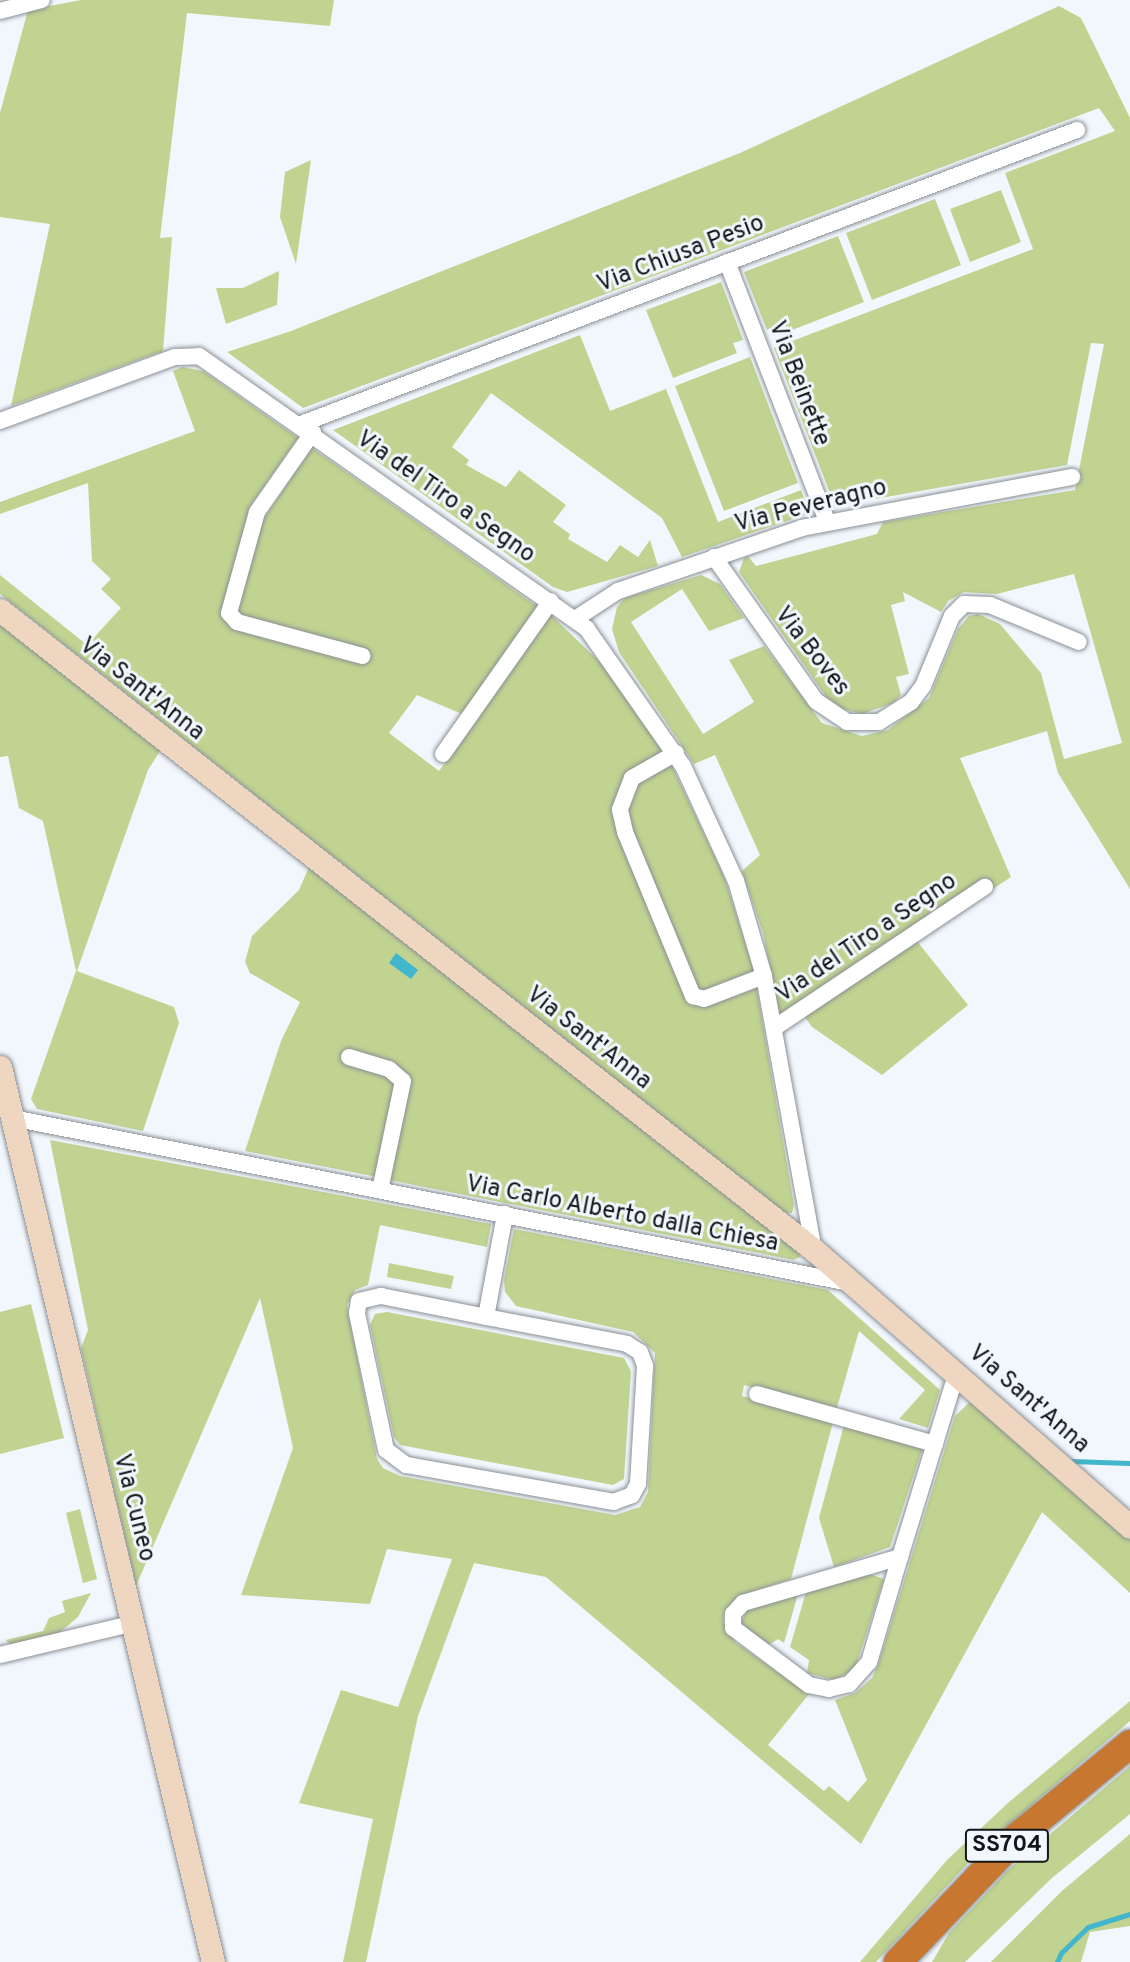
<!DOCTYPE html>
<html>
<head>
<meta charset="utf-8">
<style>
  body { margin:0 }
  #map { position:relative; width:1130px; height:1962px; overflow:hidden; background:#f1f7fd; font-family:Overpass,sans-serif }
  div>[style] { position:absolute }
  .green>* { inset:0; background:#c1d391 }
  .water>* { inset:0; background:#41b6cc }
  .stream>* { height:5px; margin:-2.5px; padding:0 2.5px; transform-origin:2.5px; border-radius:2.5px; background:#41b6cc }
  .roads { filter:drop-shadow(0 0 2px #898f94) drop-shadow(0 0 2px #898f94) }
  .street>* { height:16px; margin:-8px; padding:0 8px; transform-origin:8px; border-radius:8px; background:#fff }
  .secondary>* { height:23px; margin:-11.5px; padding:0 11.5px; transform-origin:11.5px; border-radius:11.5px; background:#eed6c1 }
  .highway>* { height:28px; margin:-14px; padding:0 14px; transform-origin:14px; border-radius:14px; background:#c77730 }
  span { translate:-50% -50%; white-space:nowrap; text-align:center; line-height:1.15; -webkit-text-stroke:6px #f1f7fd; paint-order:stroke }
  .shield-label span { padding:2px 5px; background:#f1f7fd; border:2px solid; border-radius:5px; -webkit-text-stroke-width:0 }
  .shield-label { font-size:23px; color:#131517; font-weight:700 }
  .street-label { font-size:24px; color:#131517 }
</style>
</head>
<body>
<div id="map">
  <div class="green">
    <div style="clip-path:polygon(81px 0,334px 0,330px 26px,187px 13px,160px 238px,172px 237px,163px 351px,11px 406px,50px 224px,0 217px,0 113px,28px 10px)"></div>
    <div style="clip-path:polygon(1059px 6px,1081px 18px,1130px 118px,1130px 889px,1058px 773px,1047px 731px,960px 758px,1011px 877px,993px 889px,986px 879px,780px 1016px,763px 933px,742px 871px,760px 855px,715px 755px,694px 764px,619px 652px,612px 629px,617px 607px,625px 598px,701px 575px,720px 584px,744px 618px,709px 631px,682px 589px,631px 622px,703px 734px,754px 702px,729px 660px,764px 646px,822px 723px,862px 736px,888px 730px,929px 698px,958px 629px,969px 616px,978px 614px,1000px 624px,1041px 673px,1064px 759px,1122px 743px,1074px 574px,997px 594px,964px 592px,948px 601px,941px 612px,903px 592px,905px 601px,891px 605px,909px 674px,896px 677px,901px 695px,893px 703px,862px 714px,842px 709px,827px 698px,739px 572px,744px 558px,748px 556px,756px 566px,877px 534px,883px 522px,1075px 490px,1104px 344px,1091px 343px,1067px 465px,835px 506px,774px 348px,1033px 249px,1005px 173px,1115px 131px,1099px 108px,303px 408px,227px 352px,291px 331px,740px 153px)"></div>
    <div style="clip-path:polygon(311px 160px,296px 264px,280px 217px,285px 172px)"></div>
    <div style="clip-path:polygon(1001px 190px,1021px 242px,970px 262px,950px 209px)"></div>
    <div style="clip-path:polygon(935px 199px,961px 265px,872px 300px,846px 233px)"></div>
    <div style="clip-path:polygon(838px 236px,864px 302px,782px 334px,779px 325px,767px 330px,744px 272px)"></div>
    <div style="clip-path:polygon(279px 271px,277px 305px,226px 324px,216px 288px,243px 288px)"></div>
    <div style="clip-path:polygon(721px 282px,743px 340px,733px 343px,737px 353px,673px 378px,646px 310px)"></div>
    <div style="clip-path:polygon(580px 335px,610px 411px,666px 389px,718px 522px,801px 490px,810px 513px,682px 557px,662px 518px,491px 393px,452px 447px,469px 460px,466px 465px,506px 487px,519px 470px,566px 505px,553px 522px,570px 534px,568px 539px,607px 562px,620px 545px,638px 557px,650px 540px,658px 566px,567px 592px,553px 587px,333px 430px)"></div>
    <div style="clip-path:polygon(750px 357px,798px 483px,724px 511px,675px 386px)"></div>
    <div style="clip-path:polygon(182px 367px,203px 371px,298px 438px,251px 505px,223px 609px,241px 615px,237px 608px,262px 521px,312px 448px,538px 607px,462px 714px,417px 695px,389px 733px,439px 771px,551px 615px,601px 663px,665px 753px,617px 800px,691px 1003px,700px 1005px,756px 984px,794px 1205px,792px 1213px,785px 1213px,0 594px,0 575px,87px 645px,121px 608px,101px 589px,111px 579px,92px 561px,88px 483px,0 514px,0 502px,195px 431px,173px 371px)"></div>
    <div style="clip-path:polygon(0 624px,160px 751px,148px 770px,77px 971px,174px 1007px,179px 1023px,143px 1131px,37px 1109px,31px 1099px,76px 971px,43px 821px,19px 808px,8px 756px,0 757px)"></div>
    <div style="clip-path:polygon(670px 762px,724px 876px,755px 974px,700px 993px,625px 816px,634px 785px)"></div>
    <div style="clip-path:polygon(309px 867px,799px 1251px,800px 1257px,794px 1260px,389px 1180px,409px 1088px,389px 1075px,396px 1082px,377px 1177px,245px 1151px,281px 1041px,300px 1002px,250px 973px,245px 962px,252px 936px,299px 890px)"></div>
    <div style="clip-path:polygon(916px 940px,968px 1005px,882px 1075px,812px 1027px,804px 1016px)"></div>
    <div style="clip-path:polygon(50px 1140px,491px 1224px,487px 1247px,380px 1225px,368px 1285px,355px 1290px,347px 1305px,377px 1459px,383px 1468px,400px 1476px,615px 1515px,640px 1507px,648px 1492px,655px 1353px,633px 1332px,516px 1306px,505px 1292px,504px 1280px,514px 1229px,828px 1290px,940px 1390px,928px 1428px,899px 1419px,925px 1390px,859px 1331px,836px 1411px,744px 1385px,742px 1396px,833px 1422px,791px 1579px,738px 1596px,725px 1610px,723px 1622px,735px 1642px,809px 1694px,768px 1745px,824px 1791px,829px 1786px,848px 1802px,867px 1780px,835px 1700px,855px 1693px,872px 1678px,879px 1662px,955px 1416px,974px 1398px,1130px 1539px,1130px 1593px,1042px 1512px,861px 1844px,546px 1577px,474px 1563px,418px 1716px,366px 1962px,343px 1962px,373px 1819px,299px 1803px,341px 1690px,398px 1707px,452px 1559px,387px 1549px,370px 1604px,241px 1595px,293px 1448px,260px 1298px,136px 1586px,81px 1348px,88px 1330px)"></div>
    <div style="clip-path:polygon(389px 1263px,454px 1276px,451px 1289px,387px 1277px)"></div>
    <div style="clip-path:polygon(31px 1304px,64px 1438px,0 1454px,0 1312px)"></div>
    <div style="clip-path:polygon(387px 1312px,624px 1358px,631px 1371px,624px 1479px,613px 1485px,400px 1445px,394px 1437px,370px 1325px,375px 1314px)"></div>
    <div style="clip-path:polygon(844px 1425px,923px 1447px,890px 1547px,834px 1567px,819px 1518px)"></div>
    <div style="clip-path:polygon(80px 1509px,97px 1579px,83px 1583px,66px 1513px)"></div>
    <div style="clip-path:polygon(870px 1574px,884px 1579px,855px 1669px,834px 1680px,807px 1673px,809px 1660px,790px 1647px,806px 1592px)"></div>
    <div style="clip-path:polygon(91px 1593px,78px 1617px,58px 1634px,11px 1646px,6px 1640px,43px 1631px,49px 1618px,65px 1612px,62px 1601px)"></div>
    <div style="clip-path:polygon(798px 1594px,784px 1643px,778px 1639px,767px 1646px,741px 1623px,747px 1610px)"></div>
    <div style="clip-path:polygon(1130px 1701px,1130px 1721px,987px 1843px,876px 1962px,860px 1962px,947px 1860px,1009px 1802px)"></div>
    <div style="clip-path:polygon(1130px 1766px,1130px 1814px,1052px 1878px,965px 1962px,932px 1962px,949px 1933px,1008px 1870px)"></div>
    <div style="clip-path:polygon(1130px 1834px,1130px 1926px,1090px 1932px,1081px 1962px,991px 1962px,1063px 1890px)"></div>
  </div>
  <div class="water">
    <div style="clip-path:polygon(396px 953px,418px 970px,411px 979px,389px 963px)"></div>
  </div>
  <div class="stream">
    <div style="left:1071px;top:1461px;width:59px;rotate:1.9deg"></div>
    <div style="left:1057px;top:1962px;width:10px;rotate:-66deg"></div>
    <div style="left:1061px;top:1953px;width:37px;rotate:-44deg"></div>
    <div style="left:1088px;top:1927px;width:44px;rotate:-17.2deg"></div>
  </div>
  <div class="roads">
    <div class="street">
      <div style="left:0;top:11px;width:43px;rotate:-14.7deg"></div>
      <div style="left:727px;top:262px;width:278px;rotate:68.9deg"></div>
      <div style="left:0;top:421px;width:186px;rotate:-20.1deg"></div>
      <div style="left:175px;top:357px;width:24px;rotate:-2deg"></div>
      <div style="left:199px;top:356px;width:474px;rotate:35.1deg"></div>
      <div style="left:587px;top:629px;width:167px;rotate:55deg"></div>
      <div style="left:683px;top:766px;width:127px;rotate:65.3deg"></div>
      <div style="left:736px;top:881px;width:99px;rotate:73.6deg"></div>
      <div style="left:764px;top:976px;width:279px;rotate:79.7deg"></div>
      <div style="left:301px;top:424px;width:830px;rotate:-20.75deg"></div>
      <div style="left:313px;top:432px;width:98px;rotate:125deg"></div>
      <div style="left:257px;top:512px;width:105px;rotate:105.5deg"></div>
      <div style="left:229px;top:613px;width:12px;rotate:48deg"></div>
      <div style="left:237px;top:622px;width:130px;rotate:15.2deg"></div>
      <div style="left:714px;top:557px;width:176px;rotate:54.7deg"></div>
      <div style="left:816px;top:701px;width:37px;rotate:34deg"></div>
      <div style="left:847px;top:722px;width:32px"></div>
      <div style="left:879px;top:722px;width:38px;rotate:-32deg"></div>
      <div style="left:911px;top:702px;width:20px;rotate:-53deg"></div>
      <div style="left:923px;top:686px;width:76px;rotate:-67.5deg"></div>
      <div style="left:952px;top:616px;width:17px;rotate:-45deg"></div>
      <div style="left:964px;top:604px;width:26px;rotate:2deg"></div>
      <div style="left:990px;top:605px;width:96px;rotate:22.6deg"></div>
      <div style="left:575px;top:619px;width:51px;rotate:-33.1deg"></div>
      <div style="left:618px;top:591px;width:194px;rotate:-18.9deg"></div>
      <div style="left:802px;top:528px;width:275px;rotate:-10.7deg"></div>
      <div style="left:676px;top:753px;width:51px;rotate:150.4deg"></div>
      <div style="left:632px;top:778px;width:34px;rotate:111deg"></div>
      <div style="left:620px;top:810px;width:23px;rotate:77deg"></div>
      <div style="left:625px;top:832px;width:178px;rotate:67.5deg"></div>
      <div style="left:693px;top:996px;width:11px;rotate:15deg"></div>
      <div style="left:704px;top:999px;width:64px;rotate:-21deg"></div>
      <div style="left:443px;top:754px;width:187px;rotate:-54.8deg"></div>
      <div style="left:774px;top:1028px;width:254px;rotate:-33.8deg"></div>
      <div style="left:349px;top:1057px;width:42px;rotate:16.7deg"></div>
      <div style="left:389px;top:1069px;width:18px;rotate:41deg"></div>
      <div style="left:403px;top:1081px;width:111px;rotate:101.9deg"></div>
      <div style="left:12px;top:1118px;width:853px;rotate:11.15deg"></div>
      <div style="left:486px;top:1317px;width:144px;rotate:10.8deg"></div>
      <div style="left:627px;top:1344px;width:15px;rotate:32deg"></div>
      <div style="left:640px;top:1352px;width:15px;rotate:70deg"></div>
      <div style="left:645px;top:1366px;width:118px;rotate:93.4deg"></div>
      <div style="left:638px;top:1484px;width:13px;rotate:119deg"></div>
      <div style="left:632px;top:1495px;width:19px;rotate:159deg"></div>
      <div style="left:614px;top:1502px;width:211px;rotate:-169.9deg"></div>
      <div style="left:406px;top:1465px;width:25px;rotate:-143deg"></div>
      <div style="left:386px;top:1450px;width:140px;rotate:-102deg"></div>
      <div style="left:357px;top:1313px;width:12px;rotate:-81deg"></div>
      <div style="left:359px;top:1301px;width:23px;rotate:-13deg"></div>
      <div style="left:381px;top:1296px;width:107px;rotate:11.3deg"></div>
      <div style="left:486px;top:1317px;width:105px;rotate:-79.5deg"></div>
      <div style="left:757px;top:1394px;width:185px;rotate:15.7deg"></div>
      <div style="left:900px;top:1557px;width:109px;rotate:106.4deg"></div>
      <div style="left:869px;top:1662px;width:30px;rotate:132deg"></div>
      <div style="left:849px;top:1684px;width:21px;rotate:166deg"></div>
      <div style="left:829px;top:1689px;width:20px;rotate:-169deg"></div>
      <div style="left:809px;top:1685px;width:95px;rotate:-143.1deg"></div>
      <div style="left:733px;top:1628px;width:14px;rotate:-90deg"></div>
      <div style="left:733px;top:1614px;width:15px;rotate:-48deg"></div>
      <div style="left:743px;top:1603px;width:164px;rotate:-16.3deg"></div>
      <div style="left:900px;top:1557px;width:194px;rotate:-72.9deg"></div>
      <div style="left:0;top:1655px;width:138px;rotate:-13.4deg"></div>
    </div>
    <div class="secondary">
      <div style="left:0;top:610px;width:1035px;rotate:38.18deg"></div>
      <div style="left:814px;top:1250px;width:420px;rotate:41.2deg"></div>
      <div style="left:0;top:1067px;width:920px;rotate:76.61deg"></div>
    </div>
    <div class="highway">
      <div style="left:898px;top:1962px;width:173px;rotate:-46.4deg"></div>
      <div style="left:1017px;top:1837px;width:146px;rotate:-39.5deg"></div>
    </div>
  </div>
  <div class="shield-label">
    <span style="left:1007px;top:1846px">SS704</span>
  </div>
  <div class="street-label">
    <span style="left:681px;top:255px;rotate:-21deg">Via Chiusa Pesio</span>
    <span style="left:798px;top:384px;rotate:69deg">Via Beinette</span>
    <span style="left:445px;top:498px;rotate:35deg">Via del Tiro a Segno</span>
    <span style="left:811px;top:507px;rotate:-14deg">Via Peveragno</span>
    <span style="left:811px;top:652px;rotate:52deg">Via Boves</span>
    <span style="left:141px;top:690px;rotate:38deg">Via Sant'Anna</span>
    <span style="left:867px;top:939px;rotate:-34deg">Via del Tiro a Segno</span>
    <span style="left:588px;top:1039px;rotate:38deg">Via Sant'Anna</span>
    <span style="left:622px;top:1215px;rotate:11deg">Via Carlo Alberto dalla Chiesa</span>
    <span style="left:1028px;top:1400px;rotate:41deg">Via Sant'Anna</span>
    <span style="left:133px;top:1508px;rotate:76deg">Via Cuneo</span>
  </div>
</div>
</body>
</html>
